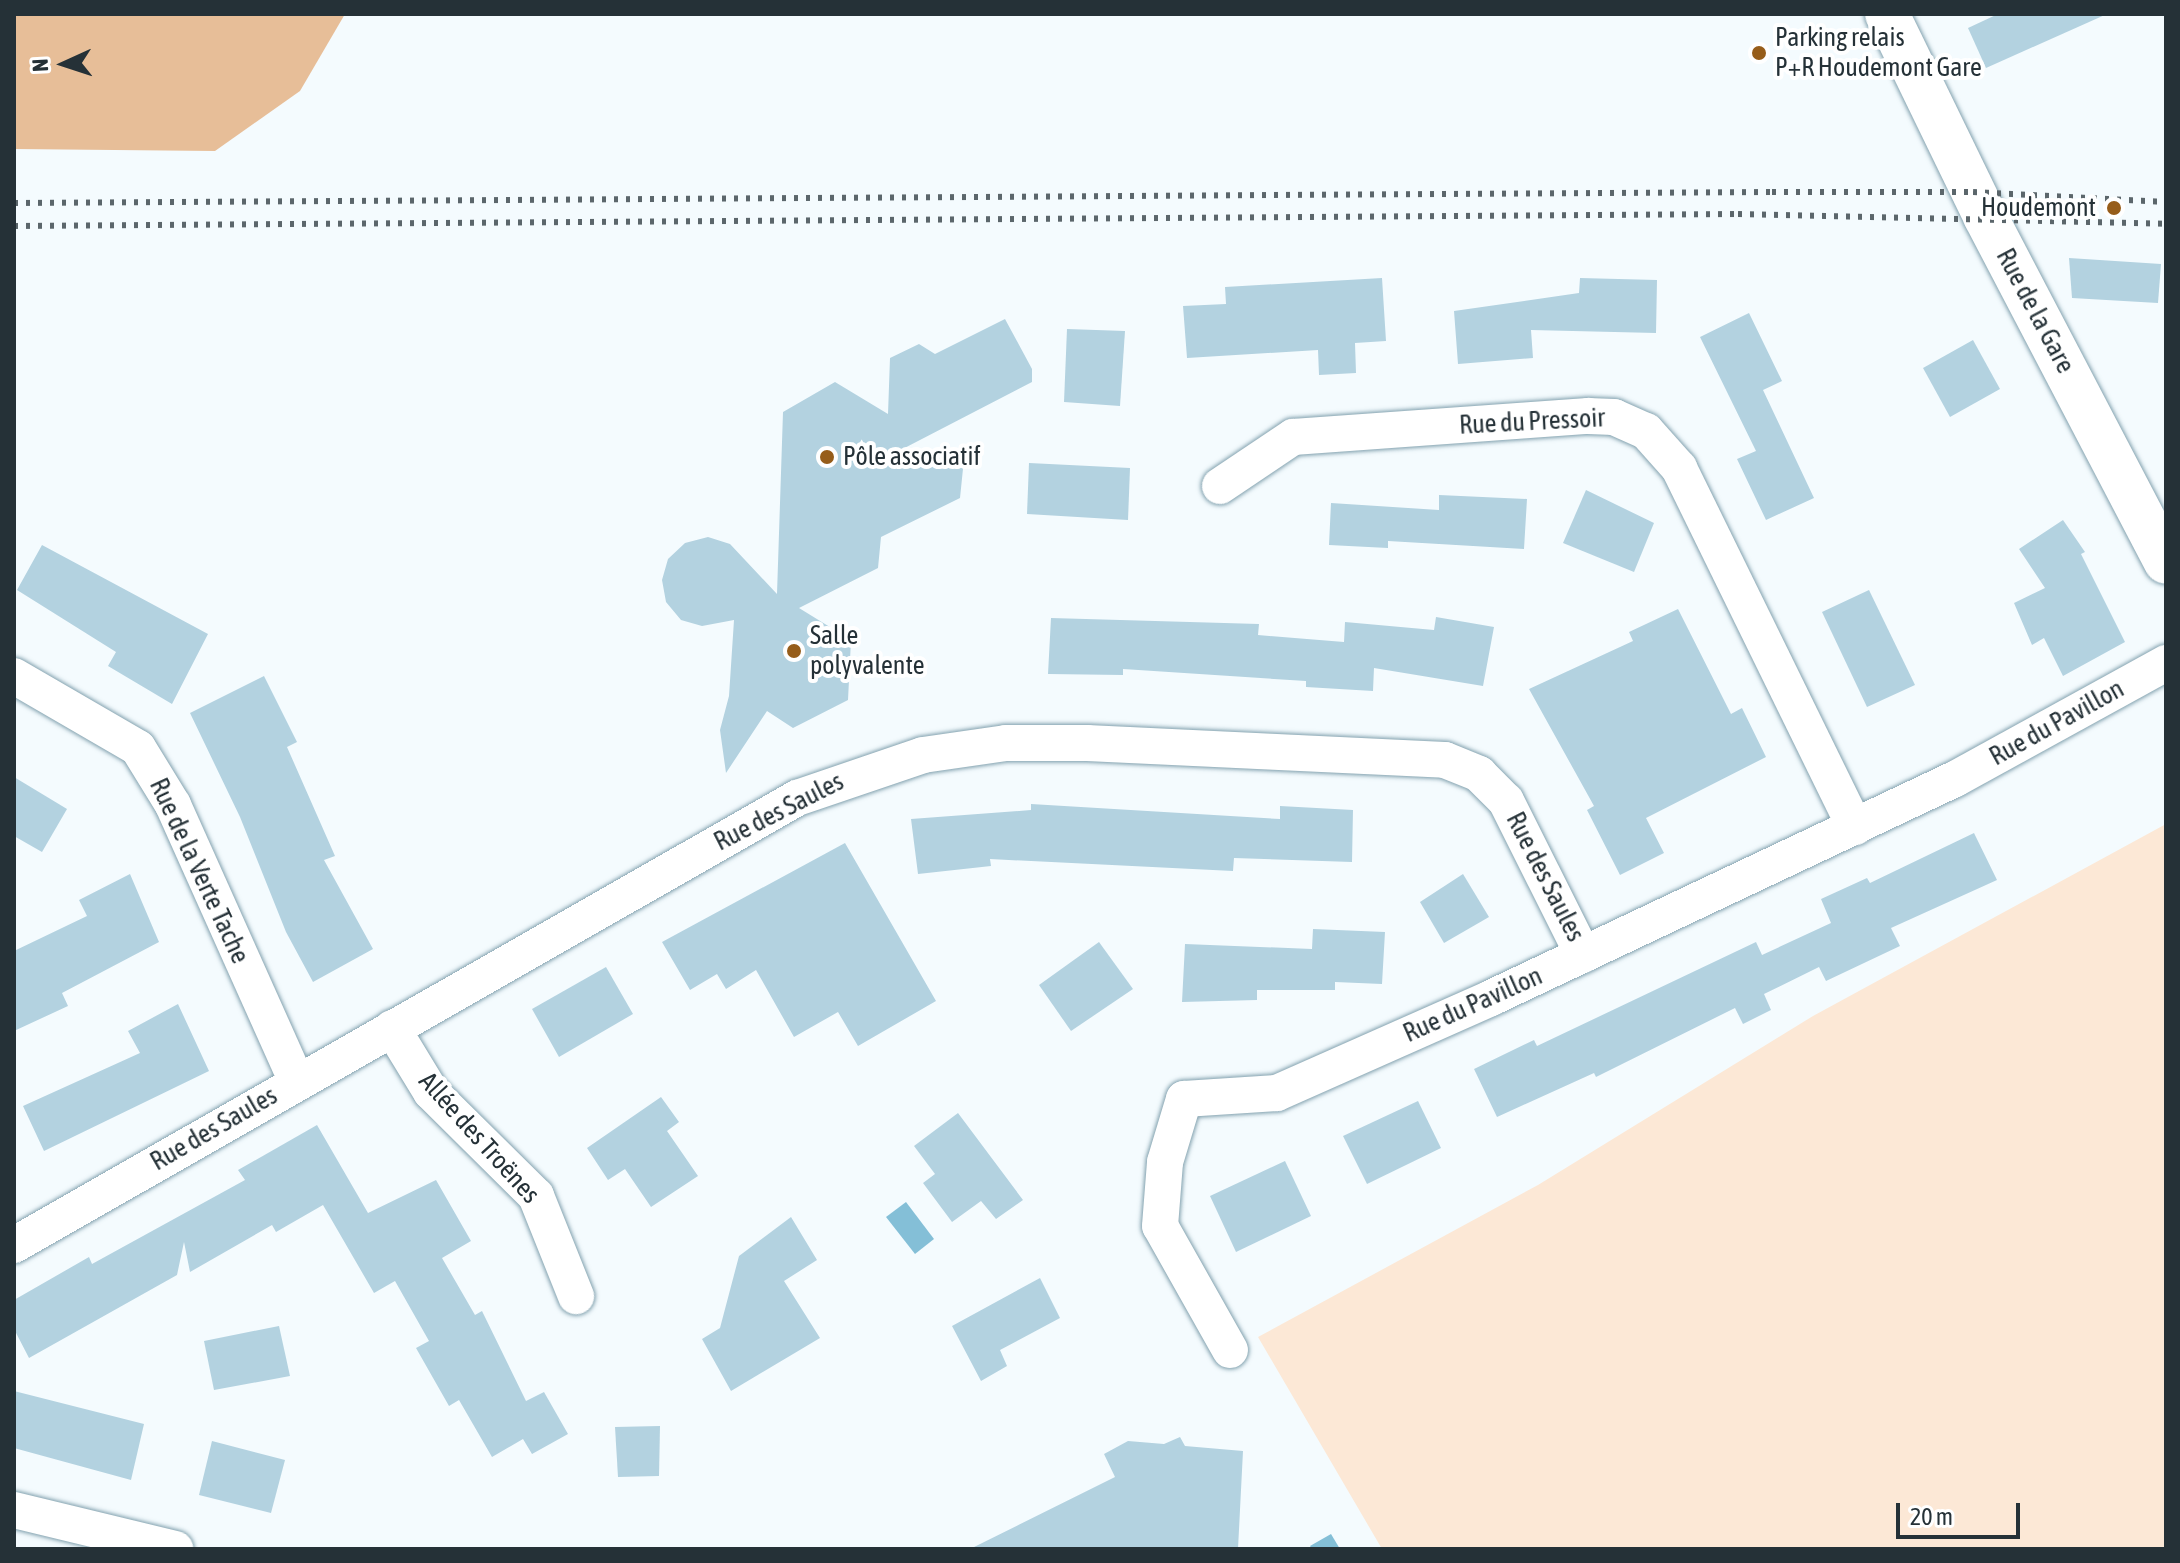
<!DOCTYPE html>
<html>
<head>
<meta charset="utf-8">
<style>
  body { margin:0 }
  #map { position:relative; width:2180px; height:1563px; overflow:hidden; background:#f4fbfe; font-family:"Asap Condensed",sans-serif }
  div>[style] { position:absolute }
  .green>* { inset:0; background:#fce8d6 }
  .forest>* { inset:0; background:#e7be98 }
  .water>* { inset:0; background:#84bfd7 }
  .building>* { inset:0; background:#b3d2e0 }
  .roads { filter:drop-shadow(0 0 2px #83a2af) drop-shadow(0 0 2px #83a2af) }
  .minor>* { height:36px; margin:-18px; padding:0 18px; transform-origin:18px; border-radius:18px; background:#fff }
  .tertiary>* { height:44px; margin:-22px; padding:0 22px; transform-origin:22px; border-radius:22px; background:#fff }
  .rail>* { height:6px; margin-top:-3px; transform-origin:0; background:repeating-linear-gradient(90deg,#5b666b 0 4px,transparent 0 12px) }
  .dots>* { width:22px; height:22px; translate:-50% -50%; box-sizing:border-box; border:4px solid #fff; border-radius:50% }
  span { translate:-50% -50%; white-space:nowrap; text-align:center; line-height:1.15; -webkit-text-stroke:8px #fff; paint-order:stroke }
  .poi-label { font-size:26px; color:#253137 }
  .left { translate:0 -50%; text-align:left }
  .right { translate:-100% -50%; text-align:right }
  .street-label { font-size:26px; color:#253137 }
  .frame { position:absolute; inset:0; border:16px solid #253137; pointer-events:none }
  .north { position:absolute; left:24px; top:24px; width:80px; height:80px; -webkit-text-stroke:6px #fff; paint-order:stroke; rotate:267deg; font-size:22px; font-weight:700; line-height:32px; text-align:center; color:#253137 }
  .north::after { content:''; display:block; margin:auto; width:28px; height:36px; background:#253137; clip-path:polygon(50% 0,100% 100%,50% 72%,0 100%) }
  .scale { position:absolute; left:1896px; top:1503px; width:124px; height:36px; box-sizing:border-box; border:4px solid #253137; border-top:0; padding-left:10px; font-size:24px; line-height:28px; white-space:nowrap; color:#253137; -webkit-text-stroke:6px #fff; paint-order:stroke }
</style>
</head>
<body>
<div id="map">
  <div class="green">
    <div style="clip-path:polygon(2166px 824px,2166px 1549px,1382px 1549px,1258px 1337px,1538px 1185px,1813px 1016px)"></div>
  </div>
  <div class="forest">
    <div style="clip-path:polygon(14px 14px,345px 14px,300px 91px,215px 151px,14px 149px)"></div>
  </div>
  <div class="water">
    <div style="clip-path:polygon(906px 1202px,934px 1239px,915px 1254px,886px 1217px)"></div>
    <div style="clip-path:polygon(1331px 1534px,1340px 1549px,1312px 1549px,1310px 1546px)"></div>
  </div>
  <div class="building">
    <div style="clip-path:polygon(1998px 14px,2107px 14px,1986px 68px,1968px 28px)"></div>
    <div style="clip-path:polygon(2069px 258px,2161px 264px,2158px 303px,2072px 298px)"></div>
    <div style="clip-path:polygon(1382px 278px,1386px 341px,1355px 343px,1356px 373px,1319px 375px,1318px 350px,1187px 358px,1183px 306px,1226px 304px,1225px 287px)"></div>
    <div style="clip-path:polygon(1580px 278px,1657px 280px,1656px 333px,1531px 330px,1533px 358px,1458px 364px,1454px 311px,1579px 293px)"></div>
    <div style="clip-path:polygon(1749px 313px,1782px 381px,1763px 390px,1814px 498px,1766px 520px,1737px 459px,1756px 451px,1700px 337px)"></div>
    <div style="clip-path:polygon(1005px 319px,1032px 369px,1032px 382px,891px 455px,964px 459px,960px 498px,881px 537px,878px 568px,799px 608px,851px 640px,848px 700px,793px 728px,767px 711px,726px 773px,720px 730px,729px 696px,734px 620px,702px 626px,681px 620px,666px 602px,662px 580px,668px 559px,685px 543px,708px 537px,730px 544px,777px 594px,783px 412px,835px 382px,888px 414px,890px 358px,919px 344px,935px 354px)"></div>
    <div style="clip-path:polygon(1067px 329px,1125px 331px,1120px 406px,1064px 402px)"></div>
    <div style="clip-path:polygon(1973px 340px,2000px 389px,1950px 417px,1923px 368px)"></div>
    <div style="clip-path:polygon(1029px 463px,1130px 468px,1128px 520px,1027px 514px)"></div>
    <div style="clip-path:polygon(1586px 490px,1654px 523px,1634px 572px,1563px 543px)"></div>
    <div style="clip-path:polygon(1439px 495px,1527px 499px,1524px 549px,1388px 541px,1388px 548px,1329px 545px,1331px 503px,1439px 510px)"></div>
    <div style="clip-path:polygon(2063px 520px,2085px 552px,2081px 554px,2125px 642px,2063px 676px,2044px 638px,2032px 645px,2014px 603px,2045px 588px,2019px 549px)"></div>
    <div style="clip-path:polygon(42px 545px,208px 634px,172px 704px,108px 666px,116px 652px,17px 590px)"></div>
    <div style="clip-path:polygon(1869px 590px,1915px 685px,1867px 707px,1822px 612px)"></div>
    <div style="clip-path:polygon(1678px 609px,1731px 714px,1742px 708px,1766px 757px,1646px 818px,1664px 853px,1620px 875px,1587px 810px,1594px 806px,1529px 689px,1633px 641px,1629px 632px)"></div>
    <div style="clip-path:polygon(1436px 617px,1494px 627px,1483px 686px,1374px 668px,1373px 691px,1306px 687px,1306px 681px,1123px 669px,1123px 675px,1048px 674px,1051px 618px,1259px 624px,1258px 635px,1344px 642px,1345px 622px,1434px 630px)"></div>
    <div style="clip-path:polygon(264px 676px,297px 742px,287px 747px,335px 856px,324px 860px,373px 949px,313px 982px,286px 932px,240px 817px,190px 713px)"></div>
    <div style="clip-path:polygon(14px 777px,67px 809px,42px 852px,14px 836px)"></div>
    <div style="clip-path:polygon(1031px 804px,1280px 819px,1280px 806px,1353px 810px,1352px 862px,1234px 858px,1233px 871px,990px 859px,991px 866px,918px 874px,911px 819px,1031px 810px)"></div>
    <div style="clip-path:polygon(1974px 833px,1997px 880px,1891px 928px,1900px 946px,1826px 981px,1819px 967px,1764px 994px,1771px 1010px,1743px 1024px,1735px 1008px,1596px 1077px,1594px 1073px,1497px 1117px,1474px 1069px,1534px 1040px,1537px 1046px,1756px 942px,1762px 955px,1831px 923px,1821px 899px,1867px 878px,1870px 883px)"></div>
    <div style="clip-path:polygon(845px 843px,936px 1001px,858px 1046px,838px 1012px,794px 1037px,756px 970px,726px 989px,717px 974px,690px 990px,662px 942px)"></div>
    <div style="clip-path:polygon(130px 874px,159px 942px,62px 993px,68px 1006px,14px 1031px,14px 951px,87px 916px,79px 900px)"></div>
    <div style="clip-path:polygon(1463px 874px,1489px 917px,1444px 943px,1420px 902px)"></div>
    <div style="clip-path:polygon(1313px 929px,1385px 932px,1382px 984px,1335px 982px,1335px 990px,1257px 990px,1257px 1000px,1182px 1002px,1185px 944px,1312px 949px)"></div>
    <div style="clip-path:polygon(1099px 942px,1133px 989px,1071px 1031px,1039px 985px)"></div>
    <div style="clip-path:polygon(606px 967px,633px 1014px,559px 1057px,532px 1009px)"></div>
    <div style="clip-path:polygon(178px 1004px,209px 1071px,44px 1151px,23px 1106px,140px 1053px,128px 1031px)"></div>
    <div style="clip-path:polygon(661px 1097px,679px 1122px,667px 1131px,698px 1176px,651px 1207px,625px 1169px,608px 1180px,587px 1148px)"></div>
    <div style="clip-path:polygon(1418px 1101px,1441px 1148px,1367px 1184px,1343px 1136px)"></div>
    <div style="clip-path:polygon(958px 1113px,1023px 1200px,996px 1219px,981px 1201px,952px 1222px,923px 1183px,935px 1174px,914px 1146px)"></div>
    <div style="clip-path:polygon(317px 1125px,368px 1213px,436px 1180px,471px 1241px,442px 1258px,475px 1315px,482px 1311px,526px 1401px,544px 1392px,568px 1434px,532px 1454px,523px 1439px,492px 1457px,459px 1400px,449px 1406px,416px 1348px,429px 1341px,395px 1281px,374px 1293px,323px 1205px,276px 1232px,272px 1225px,190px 1272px,184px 1242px,177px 1275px,29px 1358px,14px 1329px,14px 1300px,89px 1257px,92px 1264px,245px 1180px,238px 1170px)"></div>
    <div style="clip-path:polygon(1285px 1161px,1311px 1216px,1236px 1252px,1210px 1196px)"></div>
    <div style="clip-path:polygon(791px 1217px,817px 1260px,784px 1281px,820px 1338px,731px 1391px,702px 1339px,720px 1328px,739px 1256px)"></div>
    <div style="clip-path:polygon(1040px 1278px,1060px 1318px,1000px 1350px,1007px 1366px,981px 1381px,952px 1326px)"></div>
    <div style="clip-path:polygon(279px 1326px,290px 1376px,214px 1390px,204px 1341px)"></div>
    <div style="clip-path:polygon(14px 1391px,144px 1424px,131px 1480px,14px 1448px)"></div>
    <div style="clip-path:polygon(660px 1426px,659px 1476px,618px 1477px,615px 1427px)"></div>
    <div style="clip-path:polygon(1180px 1437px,1185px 1446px,1243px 1451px,1238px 1549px,970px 1549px,1115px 1477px,1104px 1454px,1128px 1441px,1164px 1444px)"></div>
    <div style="clip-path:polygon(212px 1441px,285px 1460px,271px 1513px,199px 1495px)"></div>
  </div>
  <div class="roads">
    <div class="minor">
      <div style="left:1220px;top:486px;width:88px;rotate:-33.9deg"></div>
      <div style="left:1293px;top:437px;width:296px;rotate:-4.1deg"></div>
      <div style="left:1588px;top:416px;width:26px;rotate:2deg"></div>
      <div style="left:1614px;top:417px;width:35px;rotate:24deg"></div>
      <div style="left:1646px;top:431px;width:50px;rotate:48.3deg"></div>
      <div style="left:1679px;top:468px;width:400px;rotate:63.9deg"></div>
      <div style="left:14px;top:676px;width:143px;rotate:30.1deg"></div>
      <div style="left:138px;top:748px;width:67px;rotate:58.4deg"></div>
      <div style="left:173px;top:805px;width:303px;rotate:65.9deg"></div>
      <div style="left:392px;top:1028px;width:75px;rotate:58.6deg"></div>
      <div style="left:431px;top:1092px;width:148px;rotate:44.7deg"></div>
      <div style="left:536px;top:1196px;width:108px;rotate:68.2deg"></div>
      <div style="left:14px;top:1245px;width:902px;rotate:-29.72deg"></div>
      <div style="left:797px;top:798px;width:133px;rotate:-18.8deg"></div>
      <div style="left:923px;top:755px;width:84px;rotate:-8.2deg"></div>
      <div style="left:1006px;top:743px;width:81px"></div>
      <div style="left:1087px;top:743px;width:358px;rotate:2.7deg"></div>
      <div style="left:1445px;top:760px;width:37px;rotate:22deg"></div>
      <div style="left:1479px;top:774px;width:38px;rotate:45deg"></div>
      <div style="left:1506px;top:801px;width:172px;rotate:63.4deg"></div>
      <div style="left:1230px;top:1350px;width:142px;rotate:-119.4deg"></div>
      <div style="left:1160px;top:1226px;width:64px;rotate:-85.5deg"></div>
      <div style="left:1165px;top:1162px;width:66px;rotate:-73.2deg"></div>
      <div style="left:1184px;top:1099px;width:93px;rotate:-3.7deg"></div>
      <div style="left:1277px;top:1093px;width:234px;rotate:-23.9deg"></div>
      <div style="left:1491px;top:998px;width:513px;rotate:-25.27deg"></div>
      <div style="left:1955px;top:779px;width:241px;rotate:-28.8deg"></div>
      <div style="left:14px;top:1510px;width:166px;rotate:13.6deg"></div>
    </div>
    <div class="tertiary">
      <div style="left:1887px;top:14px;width:225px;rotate:64.1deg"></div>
      <div style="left:1985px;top:216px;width:390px;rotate:62.4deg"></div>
    </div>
  </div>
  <div class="rail">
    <div style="left:14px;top:203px;width:1758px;rotate:-0.36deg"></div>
    <div style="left:1772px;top:192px;width:201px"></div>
    <div style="left:1973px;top:192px;width:193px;rotate:3deg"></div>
    <div style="left:14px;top:226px;width:1724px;rotate:-0.4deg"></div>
    <div style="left:1738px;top:214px;width:428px;rotate:1.3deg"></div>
  </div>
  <div class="dots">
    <div style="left:1759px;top:53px;background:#965d1a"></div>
    <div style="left:2114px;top:208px;background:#965d1a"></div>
    <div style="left:827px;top:457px;background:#965d1a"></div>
    <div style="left:794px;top:651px;background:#965d1a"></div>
  </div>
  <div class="poi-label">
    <span class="left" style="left:1775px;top:53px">Parking relais<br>P+R Houdemont Gare</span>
    <span class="right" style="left:2096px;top:208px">Houdemont</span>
    <span class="left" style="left:843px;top:457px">Pôle associatif</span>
    <span class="left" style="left:810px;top:651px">Salle<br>polyvalente</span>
  </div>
  <div class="street-label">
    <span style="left:2035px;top:311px;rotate:62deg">Rue de la Gare</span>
    <span style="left:1532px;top:422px;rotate:-3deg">Rue du Pressoir</span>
    <span style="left:2057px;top:723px;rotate:-29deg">Rue du Pavillon</span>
    <span style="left:779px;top:812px;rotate:-27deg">Rue des Saules</span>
    <span style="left:199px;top:871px;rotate:65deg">Rue de la Verte Tache</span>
    <span style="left:1545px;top:877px;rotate:63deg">Rue des Saules</span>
    <span style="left:1473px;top:1005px;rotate:-24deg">Rue du Pavillon</span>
    <span style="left:214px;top:1129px;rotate:-30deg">Rue des Saules</span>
    <span style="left:479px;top:1138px;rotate:48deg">Allée des Troënes</span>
  </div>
  <div class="frame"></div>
  <div class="north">N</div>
  <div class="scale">20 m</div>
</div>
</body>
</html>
